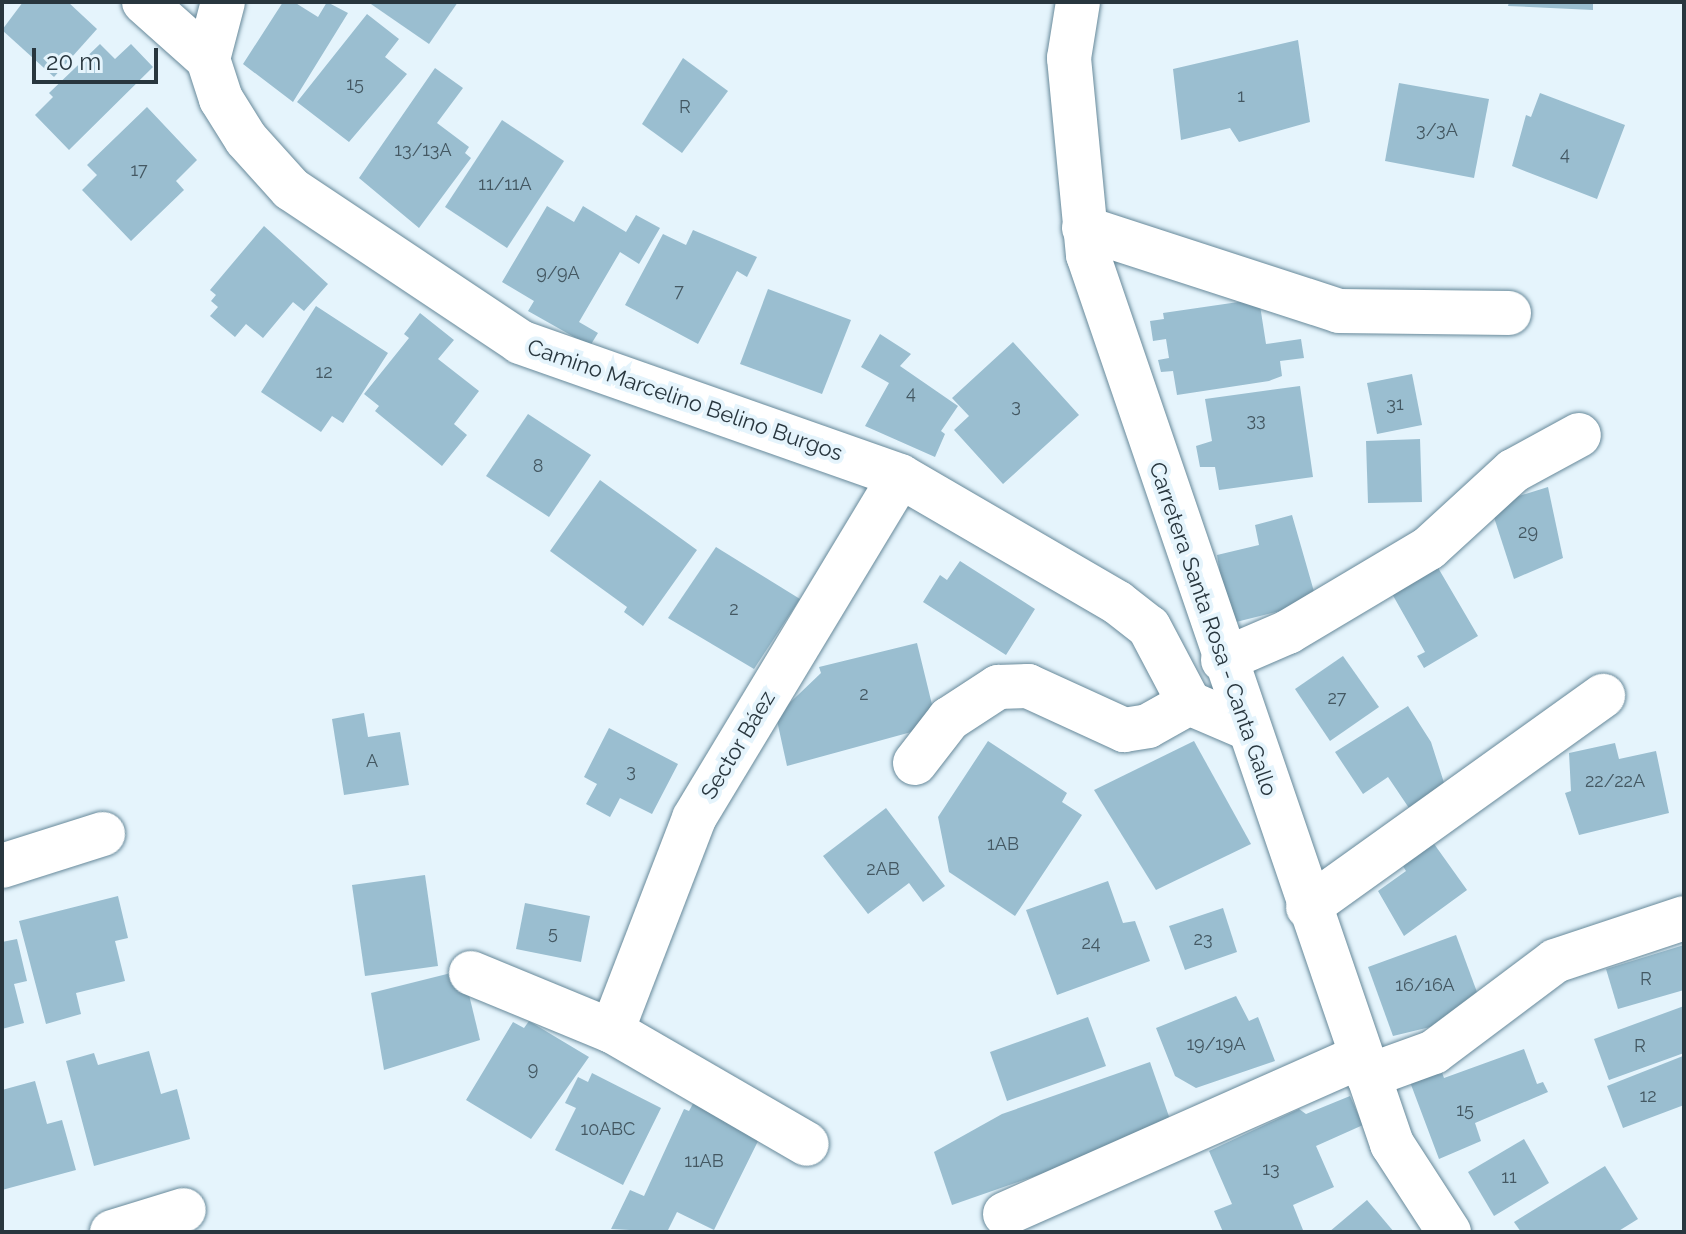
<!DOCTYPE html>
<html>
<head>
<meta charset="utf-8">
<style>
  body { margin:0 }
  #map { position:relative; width:1686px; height:1234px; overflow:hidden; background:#e5f4fc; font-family:Raleway,sans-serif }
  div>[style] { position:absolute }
  .building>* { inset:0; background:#9abed0 }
  .roads { filter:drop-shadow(0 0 2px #67899a) drop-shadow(0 0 2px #67899a) }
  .minor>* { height:44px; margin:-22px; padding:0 22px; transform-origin:22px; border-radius:22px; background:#fff }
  span { translate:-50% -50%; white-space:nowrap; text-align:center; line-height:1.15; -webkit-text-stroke:8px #e5f4fc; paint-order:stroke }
  .number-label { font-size:18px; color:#445862 }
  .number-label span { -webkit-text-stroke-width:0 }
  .street-label { font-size:22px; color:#28363e }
  .frame { position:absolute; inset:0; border:4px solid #28363e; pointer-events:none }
  .scale { position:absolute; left:32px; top:48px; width:126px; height:36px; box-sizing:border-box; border:4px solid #28363e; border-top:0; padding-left:10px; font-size:24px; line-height:28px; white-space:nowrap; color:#28363e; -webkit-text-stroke:6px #e5f4fc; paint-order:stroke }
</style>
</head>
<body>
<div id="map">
  <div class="building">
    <div style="clip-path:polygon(23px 2px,68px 2px,97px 29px,54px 77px,2px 30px)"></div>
    <div style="clip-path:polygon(283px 2px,294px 2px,318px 17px,327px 2px,348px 13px,293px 102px,243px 64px)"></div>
    <div style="clip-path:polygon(368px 2px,458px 2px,429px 44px)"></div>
    <div style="clip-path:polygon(1509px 2px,1593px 2px,1593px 10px,1508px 6px)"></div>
    <div style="clip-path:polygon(367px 14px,399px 39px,385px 57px,407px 74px,349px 142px,297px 102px)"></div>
    <div style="clip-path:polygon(1298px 40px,1310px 122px,1239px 142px,1230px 128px,1181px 140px,1173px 69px)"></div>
    <div style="clip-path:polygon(100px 44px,115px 59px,131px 44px,153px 67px,69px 150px,35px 115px,53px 97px,49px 93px)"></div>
    <div style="clip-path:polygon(683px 58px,728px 91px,682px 153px,642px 124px)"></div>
    <div style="clip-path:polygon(435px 68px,463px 88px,437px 123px,469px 147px,465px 153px,471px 158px,419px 228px,359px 178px)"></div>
    <div style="clip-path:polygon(1399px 83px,1489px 99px,1474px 178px,1385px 161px)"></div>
    <div style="clip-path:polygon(1540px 93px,1625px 125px,1597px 199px,1512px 166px,1526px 115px,1531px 117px)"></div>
    <div style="clip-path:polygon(147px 107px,197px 160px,176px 181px,184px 190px,131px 241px,82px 190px,97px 175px,87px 165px)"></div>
    <div style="clip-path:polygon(502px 120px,564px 161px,507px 248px,445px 207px)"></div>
    <div style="clip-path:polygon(547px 206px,574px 222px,583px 206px,626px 232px,636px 215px,660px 228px,639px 264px,620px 252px,579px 322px,598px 333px,590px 346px,528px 311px,534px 301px,502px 282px)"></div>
    <div style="clip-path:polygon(264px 226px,328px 284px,304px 311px,293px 302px,263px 338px,246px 324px,235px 337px,210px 316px,218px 307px,211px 301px,216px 295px,210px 290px)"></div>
    <div style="clip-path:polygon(693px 230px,757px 257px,747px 277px,737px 271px,698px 344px,625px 305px,663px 234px,686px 245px)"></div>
    <div style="clip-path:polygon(768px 289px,851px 320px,822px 394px,740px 364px)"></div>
    <div style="clip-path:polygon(1259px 299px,1266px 344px,1301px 339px,1304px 358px,1280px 361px,1282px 376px,1269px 381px,1177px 395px,1173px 371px,1161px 372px,1158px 360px,1169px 358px,1166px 339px,1153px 341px,1150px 321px,1164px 319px,1163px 313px)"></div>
    <div style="clip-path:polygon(316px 306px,388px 353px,343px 423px,332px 416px,321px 432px,261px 392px)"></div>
    <div style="clip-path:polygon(420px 313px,454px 340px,438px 359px,479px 391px,454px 424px,467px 435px,442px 466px,375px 411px,379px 406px,364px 394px,409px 338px,404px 334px)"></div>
    <div style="clip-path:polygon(880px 334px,911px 354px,900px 366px,958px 406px,941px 431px,945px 434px,935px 457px,865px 426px,889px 383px,861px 367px)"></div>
    <div style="clip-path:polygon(1013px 342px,1079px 415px,1003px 484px,954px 430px,969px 416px,952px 398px)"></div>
    <div style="clip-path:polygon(1412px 374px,1422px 425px,1377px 434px,1367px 383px)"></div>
    <div style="clip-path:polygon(1300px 386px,1313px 477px,1219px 490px,1215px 467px,1200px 467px,1196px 446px,1212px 441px,1205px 399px)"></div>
    <div style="clip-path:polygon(528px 414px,591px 455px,549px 517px,486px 476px)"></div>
    <div style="clip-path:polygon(1420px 439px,1422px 502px,1368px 503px,1366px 441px)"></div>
    <div style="clip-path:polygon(600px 480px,697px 550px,643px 626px,624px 612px,627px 607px,550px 551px)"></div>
    <div style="clip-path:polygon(1548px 487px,1563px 558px,1514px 579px,1490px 505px)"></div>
    <div style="clip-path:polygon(1292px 515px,1317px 602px,1228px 624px,1217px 555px,1259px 545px,1255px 525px)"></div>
    <div style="clip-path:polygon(716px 547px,800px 599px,754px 669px,668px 618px)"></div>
    <div style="clip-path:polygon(960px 561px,1035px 609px,1006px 655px,923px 602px,940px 575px,947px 580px)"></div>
    <div style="clip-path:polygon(1437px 566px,1478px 636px,1424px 668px,1417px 656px,1425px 652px,1391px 592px)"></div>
    <div style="clip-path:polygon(917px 643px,937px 725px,787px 766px,776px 716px,821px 673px,819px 667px)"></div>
    <div style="clip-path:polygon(1343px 656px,1379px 707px,1330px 741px,1295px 689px)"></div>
    <div style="clip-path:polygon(1408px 706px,1431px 742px,1446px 789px,1411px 811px,1388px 777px,1363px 794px,1335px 752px)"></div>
    <div style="clip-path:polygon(364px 713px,368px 737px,400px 732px,409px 785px,344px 795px,332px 719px)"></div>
    <div style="clip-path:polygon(609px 728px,678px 764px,652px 814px,620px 798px,610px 817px,586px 804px,597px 784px,584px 777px)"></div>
    <div style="clip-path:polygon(988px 741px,1067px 793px,1062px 802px,1082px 815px,1015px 916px,949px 872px,938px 817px)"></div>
    <div style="clip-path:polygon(1194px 741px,1251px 844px,1156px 890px,1094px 790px)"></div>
    <div style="clip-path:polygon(1615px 743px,1619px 759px,1656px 751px,1669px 813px,1579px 835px,1565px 793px,1571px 791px,1569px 753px)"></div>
    <div style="clip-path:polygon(886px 808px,945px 886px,923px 902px,909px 883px,868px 914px,823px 856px)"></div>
    <div style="clip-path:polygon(1432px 841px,1467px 890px,1404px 936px,1378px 891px,1406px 871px,1401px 863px)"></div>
    <div style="clip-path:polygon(425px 875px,438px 966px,365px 976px,352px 885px)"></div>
    <div style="clip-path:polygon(1108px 881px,1123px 923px,1135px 921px,1150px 961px,1057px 995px,1026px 910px)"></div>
    <div style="clip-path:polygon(118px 896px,128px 938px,115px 941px,125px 981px,76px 993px,81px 1014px,46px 1024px,19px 921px)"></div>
    <div style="clip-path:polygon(525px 903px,590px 916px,581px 962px,516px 949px)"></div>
    <div style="clip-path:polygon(1223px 908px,1237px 952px,1185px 970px,1169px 926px)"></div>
    <div style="clip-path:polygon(1456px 935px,1481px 1003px,1451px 1022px,1393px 1036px,1368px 967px)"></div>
    <div style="clip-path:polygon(17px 939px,27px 981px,14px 984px,24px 1023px,2px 1029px,2px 942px)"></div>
    <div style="clip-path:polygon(1684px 945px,1684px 990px,1618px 1009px,1606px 969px)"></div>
    <div style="clip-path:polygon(463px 970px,480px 1040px,384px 1070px,371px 993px)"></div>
    <div style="clip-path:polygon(1236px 996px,1249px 1021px,1258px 1017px,1275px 1061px,1196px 1088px,1175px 1076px,1156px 1028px)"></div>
    <div style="clip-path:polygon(1684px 1006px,1684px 1053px,1609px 1080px,1594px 1039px)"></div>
    <div style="clip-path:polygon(1088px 1017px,1106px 1066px,1007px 1101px,990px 1052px)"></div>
    <div style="clip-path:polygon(529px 1021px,589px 1057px,531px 1139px,466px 1100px,513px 1022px,524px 1028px)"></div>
    <div style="clip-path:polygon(1524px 1049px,1537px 1084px,1543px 1082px,1548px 1092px,1475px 1123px,1481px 1141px,1439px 1159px,1410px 1082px,1441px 1070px,1444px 1078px)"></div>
    <div style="clip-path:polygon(149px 1051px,161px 1094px,177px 1089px,190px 1139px,94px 1166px,66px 1061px,94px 1053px,98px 1065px)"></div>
    <div style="clip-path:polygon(1683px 1056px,1684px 1105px,1623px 1128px,1607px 1086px)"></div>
    <div style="clip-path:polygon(1150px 1062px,1173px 1128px,952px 1205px,934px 1152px,1002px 1114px)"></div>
    <div style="clip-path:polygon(592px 1073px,661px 1108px,623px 1185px,555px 1150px,576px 1108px,565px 1103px,578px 1077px,588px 1082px)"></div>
    <div style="clip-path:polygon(35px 1081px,47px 1124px,62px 1120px,76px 1170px,2px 1190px,2px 1090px)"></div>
    <div style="clip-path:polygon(1350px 1096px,1363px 1125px,1316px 1146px,1334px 1187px,1293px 1205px,1303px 1230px,1223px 1232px,1214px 1211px,1232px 1204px,1209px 1151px,1299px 1109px,1306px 1114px)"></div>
    <div style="clip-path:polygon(695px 1100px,762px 1133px,714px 1230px,677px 1212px,667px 1232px,611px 1229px,630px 1190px,644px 1196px,684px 1109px,689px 1111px)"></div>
    <div style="clip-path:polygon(1524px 1139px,1549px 1183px,1494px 1216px,1468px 1172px)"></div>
    <div style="clip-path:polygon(1605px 1166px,1638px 1219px,1617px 1232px,1521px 1232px,1514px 1222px)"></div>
    <div style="clip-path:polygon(1367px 1200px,1394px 1232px,1329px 1232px)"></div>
  </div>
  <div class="roads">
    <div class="minor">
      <div style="left:144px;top:2px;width:86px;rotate:41.7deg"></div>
      <div style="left:223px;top:2px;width:59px;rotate:104.7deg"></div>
      <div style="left:208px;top:59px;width:42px;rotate:72deg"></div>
      <div style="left:221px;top:99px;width:47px;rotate:58deg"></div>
      <div style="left:246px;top:139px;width:67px;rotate:48deg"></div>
      <div style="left:291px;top:189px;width:275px;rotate:33.7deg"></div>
      <div style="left:520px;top:342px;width:403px;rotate:19.4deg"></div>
      <div style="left:900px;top:476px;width:252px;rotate:30.2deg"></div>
      <div style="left:1118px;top:603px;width:39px;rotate:38deg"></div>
      <div style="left:1149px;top:627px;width:86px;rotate:62.2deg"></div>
      <div style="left:1189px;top:703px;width:61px;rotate:23.2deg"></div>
      <div style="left:1078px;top:2px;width:57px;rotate:99.1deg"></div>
      <div style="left:1069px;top:58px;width:198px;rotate:84.5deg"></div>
      <div style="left:1088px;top:255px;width:940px;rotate:71.12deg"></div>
      <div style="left:1392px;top:1144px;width:105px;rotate:57.1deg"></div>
      <div style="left:1084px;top:228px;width:268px;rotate:18deg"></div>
      <div style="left:1339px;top:311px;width:170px;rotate:0.7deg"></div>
      <div style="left:1223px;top:660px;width:71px;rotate:-23.3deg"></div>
      <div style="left:1288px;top:632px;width:164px;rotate:-30.8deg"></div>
      <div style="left:1429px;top:548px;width:114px;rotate:-42.5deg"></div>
      <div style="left:1513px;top:471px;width:75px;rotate:-28.6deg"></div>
      <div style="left:915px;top:763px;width:56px;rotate:-52.3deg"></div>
      <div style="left:949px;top:719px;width:59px;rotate:-33.1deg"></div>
      <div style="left:998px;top:687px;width:30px;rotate:-2deg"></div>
      <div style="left:1028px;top:686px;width:106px;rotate:24.6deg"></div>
      <div style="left:1124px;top:730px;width:24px;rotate:-9deg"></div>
      <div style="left:1148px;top:726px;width:47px;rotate:-29.3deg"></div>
      <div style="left:2px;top:866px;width:106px;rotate:-17.6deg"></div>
      <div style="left:1308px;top:907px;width:363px;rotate:-35.6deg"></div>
      <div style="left:471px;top:973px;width:152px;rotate:22.4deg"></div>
      <div style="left:612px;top:1031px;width:225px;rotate:30.1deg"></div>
      <div style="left:612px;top:1031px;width:228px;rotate:-68.9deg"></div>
      <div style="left:694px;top:818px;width:399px;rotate:-58.9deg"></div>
      <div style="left:1368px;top:1076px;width:70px;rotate:-20deg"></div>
      <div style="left:1434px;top:1052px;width:151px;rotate:-36.9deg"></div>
      <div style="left:1555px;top:961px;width:136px;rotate:-18.4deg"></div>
      <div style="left:1005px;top:1214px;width:389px;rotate:-23.9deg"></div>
      <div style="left:112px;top:1232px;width:75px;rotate:-17deg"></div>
    </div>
  </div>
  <div class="number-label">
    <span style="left:355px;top:84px">15</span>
    <span style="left:1241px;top:96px">1</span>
    <span style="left:685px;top:107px">R</span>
    <span style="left:1437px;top:130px">3/3A</span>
    <span style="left:423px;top:150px">13/13A</span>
    <span style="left:1565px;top:154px">4</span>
    <span style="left:139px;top:170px">17</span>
    <span style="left:505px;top:184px">11/11A</span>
    <span style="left:558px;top:273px">9/9A</span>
    <span style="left:679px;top:291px">7</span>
    <span style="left:324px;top:372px">12</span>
    <span style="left:911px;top:393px">4</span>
    <span style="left:1395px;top:404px">31</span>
    <span style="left:1016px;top:406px">3</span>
    <span style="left:1256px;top:420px">33</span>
    <span style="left:538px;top:466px">8</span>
    <span style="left:1528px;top:532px">29</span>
    <span style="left:734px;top:609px">2</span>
    <span style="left:864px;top:694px">2</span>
    <span style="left:1337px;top:698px">27</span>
    <span style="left:372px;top:761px">A</span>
    <span style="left:631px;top:771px">3</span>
    <span style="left:1615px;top:781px">22/22A</span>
    <span style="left:1003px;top:844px">1AB</span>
    <span style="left:883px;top:869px">2AB</span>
    <span style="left:553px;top:933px">5</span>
    <span style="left:1203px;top:939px">23</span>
    <span style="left:1091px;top:943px">24</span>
    <span style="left:1646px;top:979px">R</span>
    <span style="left:1425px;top:985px">16/16A</span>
    <span style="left:1216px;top:1044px">19/19A</span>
    <span style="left:1640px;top:1046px">R</span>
    <span style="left:533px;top:1069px">9</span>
    <span style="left:1648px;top:1096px">12</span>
    <span style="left:1465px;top:1110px">15</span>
    <span style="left:608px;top:1129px">10ABC</span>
    <span style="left:704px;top:1161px">11AB</span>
    <span style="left:1271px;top:1169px">13</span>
    <span style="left:1509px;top:1177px">11</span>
  </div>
  <div class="street-label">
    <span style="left:685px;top:400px;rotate:19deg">Camino Marcelino Belino Burgos</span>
    <span style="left:1213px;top:629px;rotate:71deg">Carretera Santa Rosa - Canta Gallo</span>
    <span style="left:738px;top:745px;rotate:-59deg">Sector Báez</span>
  </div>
  <div class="frame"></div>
  <div class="scale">20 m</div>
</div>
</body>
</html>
